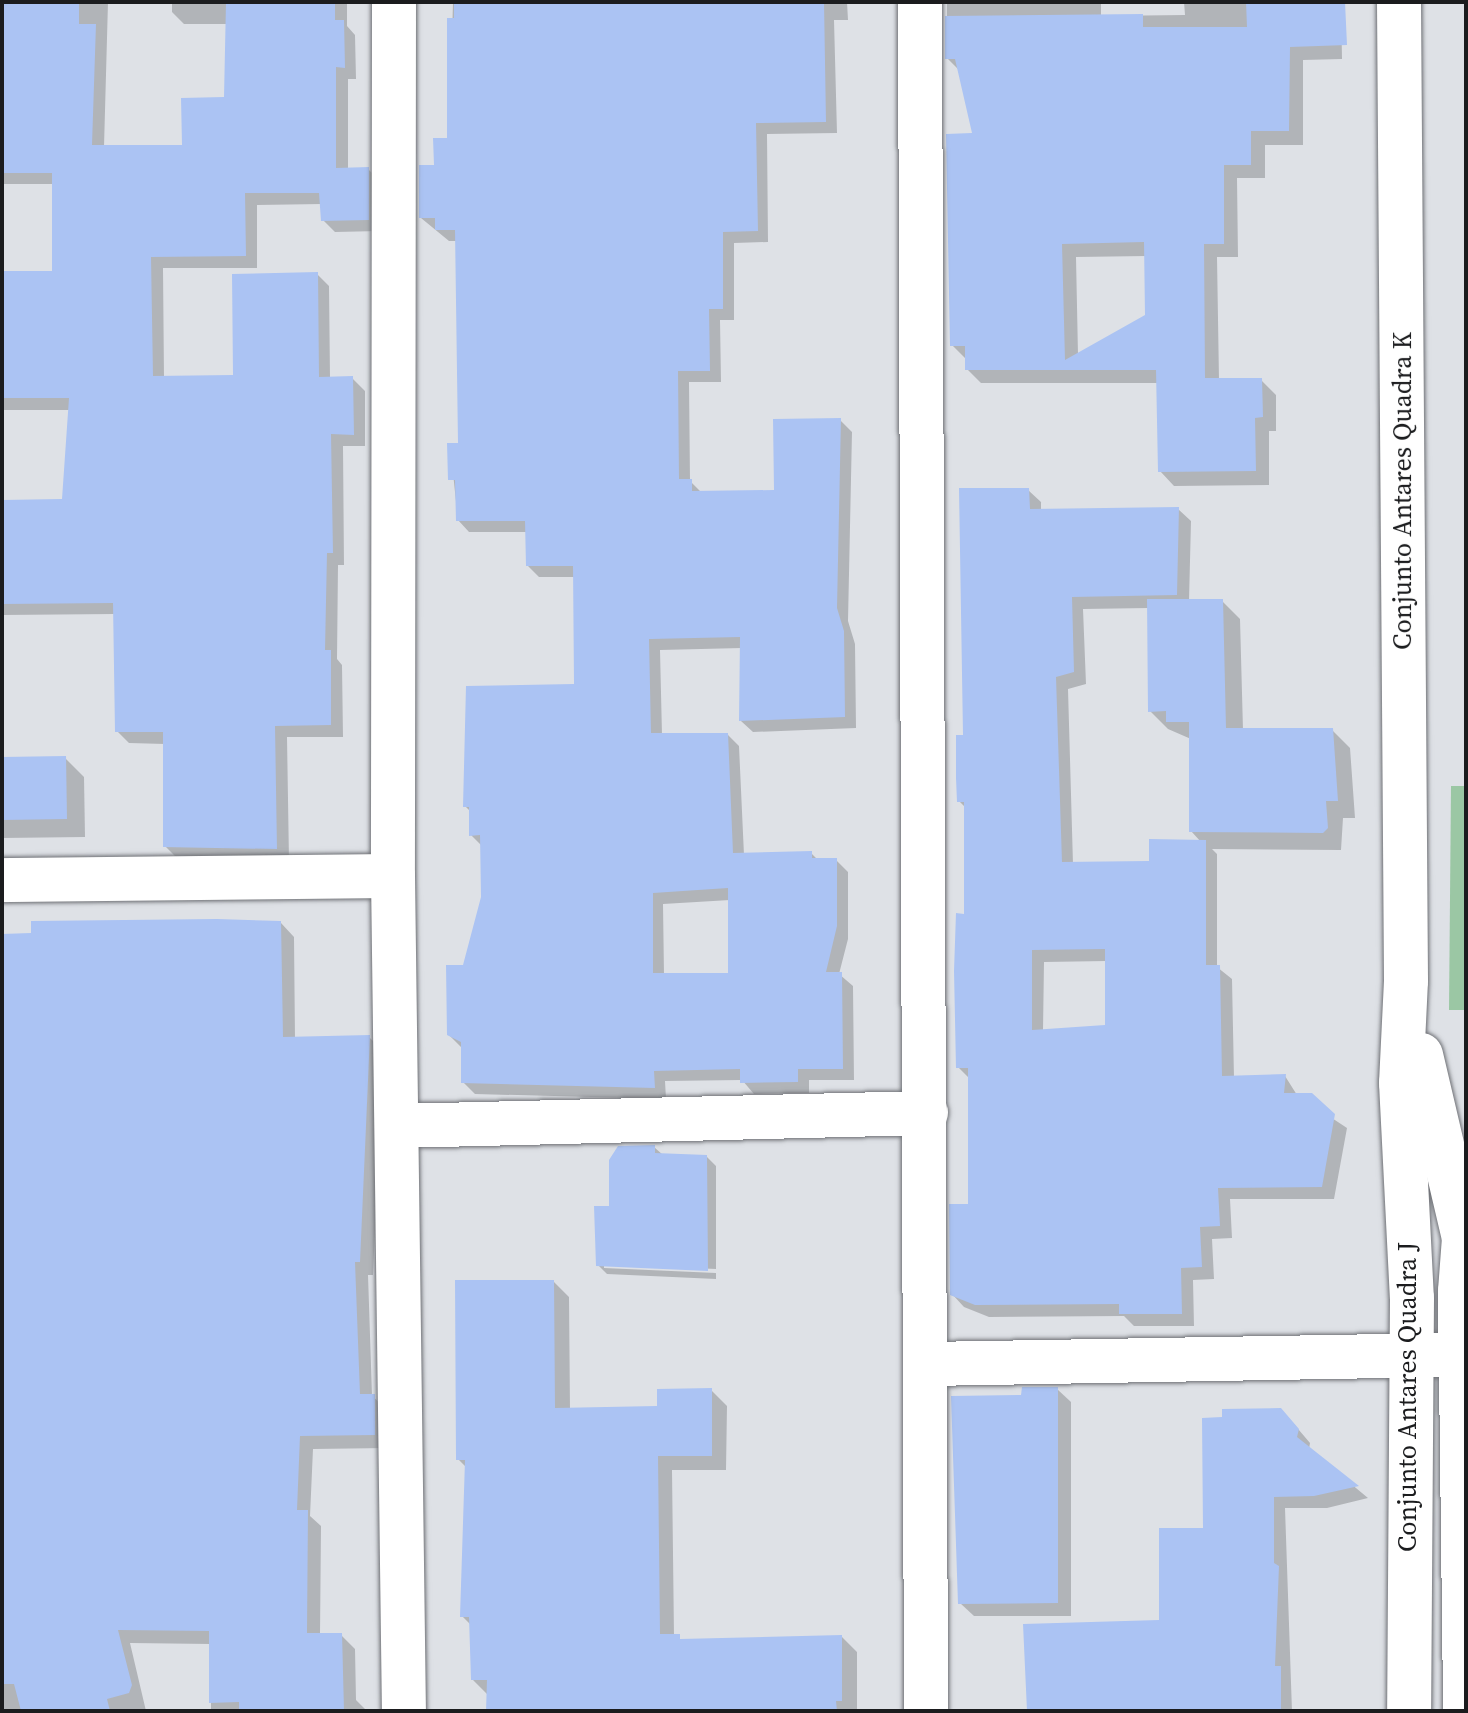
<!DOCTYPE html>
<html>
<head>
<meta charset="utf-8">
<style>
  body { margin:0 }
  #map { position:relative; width:1468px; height:1713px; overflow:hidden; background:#dee1e6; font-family:"Source Serif 4",serif }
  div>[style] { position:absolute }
  .green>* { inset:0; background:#9bc7a4 }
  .shadow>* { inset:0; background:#0003 }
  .building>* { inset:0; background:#abc3f3 }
  .roads { filter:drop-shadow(0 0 2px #6e7075) drop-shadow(0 0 2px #6e7075) }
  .minor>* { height:44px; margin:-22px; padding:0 22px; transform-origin:22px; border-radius:22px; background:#fff }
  span { translate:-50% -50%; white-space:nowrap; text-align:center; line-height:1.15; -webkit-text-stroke:6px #fff; paint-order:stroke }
  .street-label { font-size:26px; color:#1b1c1e }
  .frame { position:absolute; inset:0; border:4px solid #1b1c1e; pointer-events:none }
</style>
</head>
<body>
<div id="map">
  <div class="green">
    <div style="clip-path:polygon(1451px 786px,1466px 786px,1466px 1010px,1449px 1010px)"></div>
  </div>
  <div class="shadow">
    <div style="clip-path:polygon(2px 2px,108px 2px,104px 147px,184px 147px,226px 99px,227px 24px,184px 24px,172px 12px,172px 2px,347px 2px,347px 26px,355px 35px,356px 79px,348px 79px,348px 169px,368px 169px,380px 181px,380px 231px,335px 232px,323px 220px,322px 204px,257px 205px,257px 268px,163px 268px,164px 378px,235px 377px,317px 274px,329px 286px,330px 378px,352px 378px,365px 391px,365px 446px,343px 446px,344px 565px,338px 565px,337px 659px,342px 665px,343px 737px,287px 737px,289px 861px,177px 858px,165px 846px,165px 744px,129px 743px,117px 731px,115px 614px,2px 615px,2px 502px,64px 501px,70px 410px,2px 410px,2px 273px,54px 273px,54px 184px,2px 184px)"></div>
    <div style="clip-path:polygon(evenodd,453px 2px,847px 2px,848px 20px,834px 20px,837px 133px,767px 134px,768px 242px,734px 243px,734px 320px,720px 320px,721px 382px,689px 382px,690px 481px,702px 493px,776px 492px,840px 420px,852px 432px,848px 621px,855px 644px,856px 728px,753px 732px,741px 721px,742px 648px,660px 650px,662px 735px,728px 735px,739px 746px,744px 855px,811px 853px,818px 860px,836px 860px,848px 872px,848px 939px,839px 974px,853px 986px,854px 1080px,809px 1080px,809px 1093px,754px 1094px,742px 1080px,665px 1081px,666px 1099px,475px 1094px,463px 1082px,461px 1047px,449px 1035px,483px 897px,482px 846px,471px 835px,471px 812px,465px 806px,576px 686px,575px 577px,539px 577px,528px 566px,527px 532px,469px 532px,458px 520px,450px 445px,460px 445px,458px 241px,449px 241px,421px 218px,449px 140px,453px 2px,730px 900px,729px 975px,664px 975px,663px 904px,730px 900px)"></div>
    <div style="clip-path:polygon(evenodd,947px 2px,1101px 2px,1101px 16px,1185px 15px,1184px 2px,1341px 2px,1342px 59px,1303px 60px,1303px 145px,1265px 145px,1265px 178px,1237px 178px,1238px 257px,1217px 257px,1219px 380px,1261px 380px,1276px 395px,1276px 431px,1269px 431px,1269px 485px,1174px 486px,1160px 471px,1158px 383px,981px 383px,967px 369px,967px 360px,952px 345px,975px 135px,960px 71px,947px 58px,947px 2px,1147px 256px,1147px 316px,1078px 355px,1076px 257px,1147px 256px)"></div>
    <div style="clip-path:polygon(evenodd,1028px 490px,1041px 502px,1041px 511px,1178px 509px,1191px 521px,1189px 601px,1222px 601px,1240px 619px,1243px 730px,1332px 730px,1350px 748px,1355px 818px,1343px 818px,1341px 850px,1212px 849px,1217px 854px,1217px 967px,1232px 979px,1234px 1078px,1285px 1076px,1297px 1095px,1347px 1128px,1334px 1199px,1230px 1199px,1232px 1238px,1212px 1239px,1214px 1279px,1193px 1280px,1194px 1326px,1134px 1326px,1124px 1316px,989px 1317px,964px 1307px,952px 1294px,970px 1206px,970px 1079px,958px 1067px,966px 916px,966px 808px,959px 801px,965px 737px,1028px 490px,1149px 608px,1150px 711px,1168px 729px,1191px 739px,1191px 831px,1201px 842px,1151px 863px,1073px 864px,1068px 689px,1086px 684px,1083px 609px,1149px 608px,1028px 490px,1107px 961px,1107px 1027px,1043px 1031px,1044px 962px,1107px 961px)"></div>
    <div style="clip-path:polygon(65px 758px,84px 777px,85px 837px,2px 838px,2px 759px)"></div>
    <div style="clip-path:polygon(281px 923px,294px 937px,295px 1039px,369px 1037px,383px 1051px,373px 1275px,368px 1275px,372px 1396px,388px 1410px,388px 1448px,313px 1449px,310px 1516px,321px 1526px,320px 1635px,341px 1635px,355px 1649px,356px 1700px,367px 1711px,211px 1711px,211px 1644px,130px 1643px,146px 1711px,2px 1711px,2px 936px)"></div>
    <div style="clip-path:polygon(654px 1147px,663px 1155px,707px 1157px,716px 1166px,716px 1269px,604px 1264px,604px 1268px,716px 1273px,716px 1279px,607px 1274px,598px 1265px,611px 1208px)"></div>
    <div style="clip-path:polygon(554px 1282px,569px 1297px,570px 1410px,659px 1408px,711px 1390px,727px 1406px,726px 1470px,672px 1470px,674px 1636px,684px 1641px,842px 1637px,857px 1652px,857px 1711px,488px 1711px,488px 1695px,473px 1680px,471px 1625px,462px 1616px,467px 1468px,458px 1459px)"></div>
    <div style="clip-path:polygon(1057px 1389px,1071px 1402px,1071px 1616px,974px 1616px,960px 1603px,1023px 1397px)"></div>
    <div style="clip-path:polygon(1293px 1423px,1310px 1443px,1309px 1449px,1368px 1498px,1327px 1508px,1285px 1508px,1292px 1711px,1029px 1711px,1161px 1622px,1205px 1529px)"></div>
  </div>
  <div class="building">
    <div style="clip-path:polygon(2px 2px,79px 2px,79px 24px,96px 24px,92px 145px,182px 145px,181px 98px,224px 97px,226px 2px,335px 2px,335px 20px,344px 20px,345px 68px,336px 67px,336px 168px,369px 167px,369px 220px,321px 221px,319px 193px,245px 193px,246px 256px,151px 257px,153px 376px,233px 375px,232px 274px,318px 272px,319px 377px,353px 376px,354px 435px,331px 434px,333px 553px,327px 553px,325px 650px,331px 650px,331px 725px,275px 726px,277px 849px,163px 847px,163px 732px,115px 732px,113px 603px,2px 604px,2px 500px,62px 499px,69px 398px,2px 398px,2px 271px,52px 271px,52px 173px,2px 173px)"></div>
    <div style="clip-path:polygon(evenodd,454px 2px,824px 2px,826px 122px,756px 123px,758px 231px,723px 232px,723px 309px,709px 309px,710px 371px,678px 371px,679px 479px,692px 479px,692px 491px,774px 490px,773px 419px,841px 418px,837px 608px,844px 631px,845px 717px,739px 721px,740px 637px,649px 639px,651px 733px,728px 733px,733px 853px,812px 851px,812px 858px,837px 858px,837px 926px,826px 972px,842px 972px,843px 1069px,798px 1069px,798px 1082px,740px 1083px,740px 1069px,654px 1071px,655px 1088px,461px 1083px,461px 1042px,447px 1035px,446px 965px,463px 965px,481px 897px,480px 835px,469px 836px,469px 807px,463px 807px,466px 686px,574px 684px,573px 566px,526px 566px,525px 521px,456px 521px,455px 480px,448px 480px,447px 443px,458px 443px,455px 230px,435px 230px,435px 218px,419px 218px,419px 165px,434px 165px,433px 138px,447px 138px,447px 18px,454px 18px,454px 2px,728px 888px,728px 973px,653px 973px,653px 893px,728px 888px)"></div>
    <div style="clip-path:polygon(evenodd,1246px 2px,1345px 2px,1347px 45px,1290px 47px,1289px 131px,1251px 131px,1251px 165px,1224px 165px,1224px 244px,1204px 244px,1205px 378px,1262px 378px,1263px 417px,1255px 418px,1256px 471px,1158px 472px,1156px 370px,965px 370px,965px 346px,950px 346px,946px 134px,972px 133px,955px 59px,945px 59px,945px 16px,1143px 14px,1143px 27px,1247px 27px,1246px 2px,1144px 242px,1145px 315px,1065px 360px,1062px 244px,1144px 242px)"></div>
    <div style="clip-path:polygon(evenodd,959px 488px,1029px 488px,1030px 509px,1179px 507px,1177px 595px,1072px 597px,1074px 672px,1056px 677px,1062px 862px,1149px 861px,1149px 839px,1206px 840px,1206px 965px,1220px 965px,1222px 1076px,1286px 1074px,1284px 1093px,1312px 1093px,1335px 1114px,1322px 1187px,1218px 1188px,1220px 1226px,1200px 1227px,1202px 1267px,1181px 1268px,1182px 1314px,1119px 1314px,1119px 1304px,975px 1305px,950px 1295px,949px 1204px,968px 1204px,968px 1068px,956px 1068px,954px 971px,956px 913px,964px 914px,964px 802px,957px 802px,956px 778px,956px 735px,963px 735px,959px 488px,1105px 949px,1105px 1025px,1032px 1030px,1032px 950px,1105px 949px)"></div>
    <div style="clip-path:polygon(1147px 599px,1223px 599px,1226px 728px,1333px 728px,1338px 801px,1326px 801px,1328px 828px,1323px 833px,1189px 832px,1189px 722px,1166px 722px,1166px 711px,1148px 712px)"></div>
    <div style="clip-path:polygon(66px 756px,67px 819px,2px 820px,2px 757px)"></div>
    <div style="clip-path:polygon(217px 919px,281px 921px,283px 1037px,370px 1035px,360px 1262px,355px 1262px,360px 1394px,375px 1394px,375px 1435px,300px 1436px,297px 1510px,308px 1510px,307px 1633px,342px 1633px,344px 1711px,239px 1711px,239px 1702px,209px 1703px,209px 1631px,118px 1630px,132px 1685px,129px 1693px,107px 1699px,110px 1711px,21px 1711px,14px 1684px,2px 1684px,2px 934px,31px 933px,31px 921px)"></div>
    <div style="clip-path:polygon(655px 1145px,655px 1153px,707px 1155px,708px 1271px,596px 1266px,594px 1206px,609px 1206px,609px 1160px,618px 1146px)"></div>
    <div style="clip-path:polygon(455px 1280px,554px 1280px,555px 1408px,657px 1406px,657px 1389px,712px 1388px,712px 1456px,658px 1456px,660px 1634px,680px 1634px,680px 1639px,842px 1635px,842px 1701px,836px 1701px,837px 1711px,486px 1711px,487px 1680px,471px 1680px,469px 1617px,460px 1617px,465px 1460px,456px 1460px)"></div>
    <div style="clip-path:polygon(1022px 1387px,1058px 1387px,1058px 1603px,958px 1604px,951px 1396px,1021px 1395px)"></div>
    <div style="clip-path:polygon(1281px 1408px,1299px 1429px,1297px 1437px,1359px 1486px,1314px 1496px,1274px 1497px,1274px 1563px,1279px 1566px,1275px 1666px,1281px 1666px,1281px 1711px,1027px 1711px,1023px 1624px,1159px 1620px,1159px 1528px,1203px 1528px,1202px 1418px,1222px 1417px,1222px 1409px)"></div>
  </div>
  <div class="roads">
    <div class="minor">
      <div style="left:394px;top:2px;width:874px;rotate:90.07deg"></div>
      <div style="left:393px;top:876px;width:835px;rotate:89.25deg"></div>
      <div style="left:920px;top:2px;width:1709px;rotate:89.8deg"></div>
      <div style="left:1399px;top:2px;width:979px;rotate:89.59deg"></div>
      <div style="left:1406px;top:981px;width:102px;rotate:92.8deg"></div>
      <div style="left:1401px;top:1083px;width:215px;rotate:87.1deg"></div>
      <div style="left:1412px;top:1298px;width:413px;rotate:90.4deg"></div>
      <div style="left:2px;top:880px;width:391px;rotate:-0.6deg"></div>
      <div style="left:1421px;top:1055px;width:188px;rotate:76.8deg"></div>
      <div style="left:1464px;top:1238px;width:53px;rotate:94.3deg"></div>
      <div style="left:1460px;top:1291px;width:420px;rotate:89.3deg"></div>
      <div style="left:398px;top:1126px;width:528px;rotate:-1.41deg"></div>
      <div style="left:928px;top:1364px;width:514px;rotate:-1deg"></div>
    </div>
  </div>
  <div class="street-label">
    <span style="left:1403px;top:491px;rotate:-90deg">Conjunto Antares Quadra K</span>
    <span style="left:1408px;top:1397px;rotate:-90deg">Conjunto Antares Quadra J</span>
  </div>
  <div class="frame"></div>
</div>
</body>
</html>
